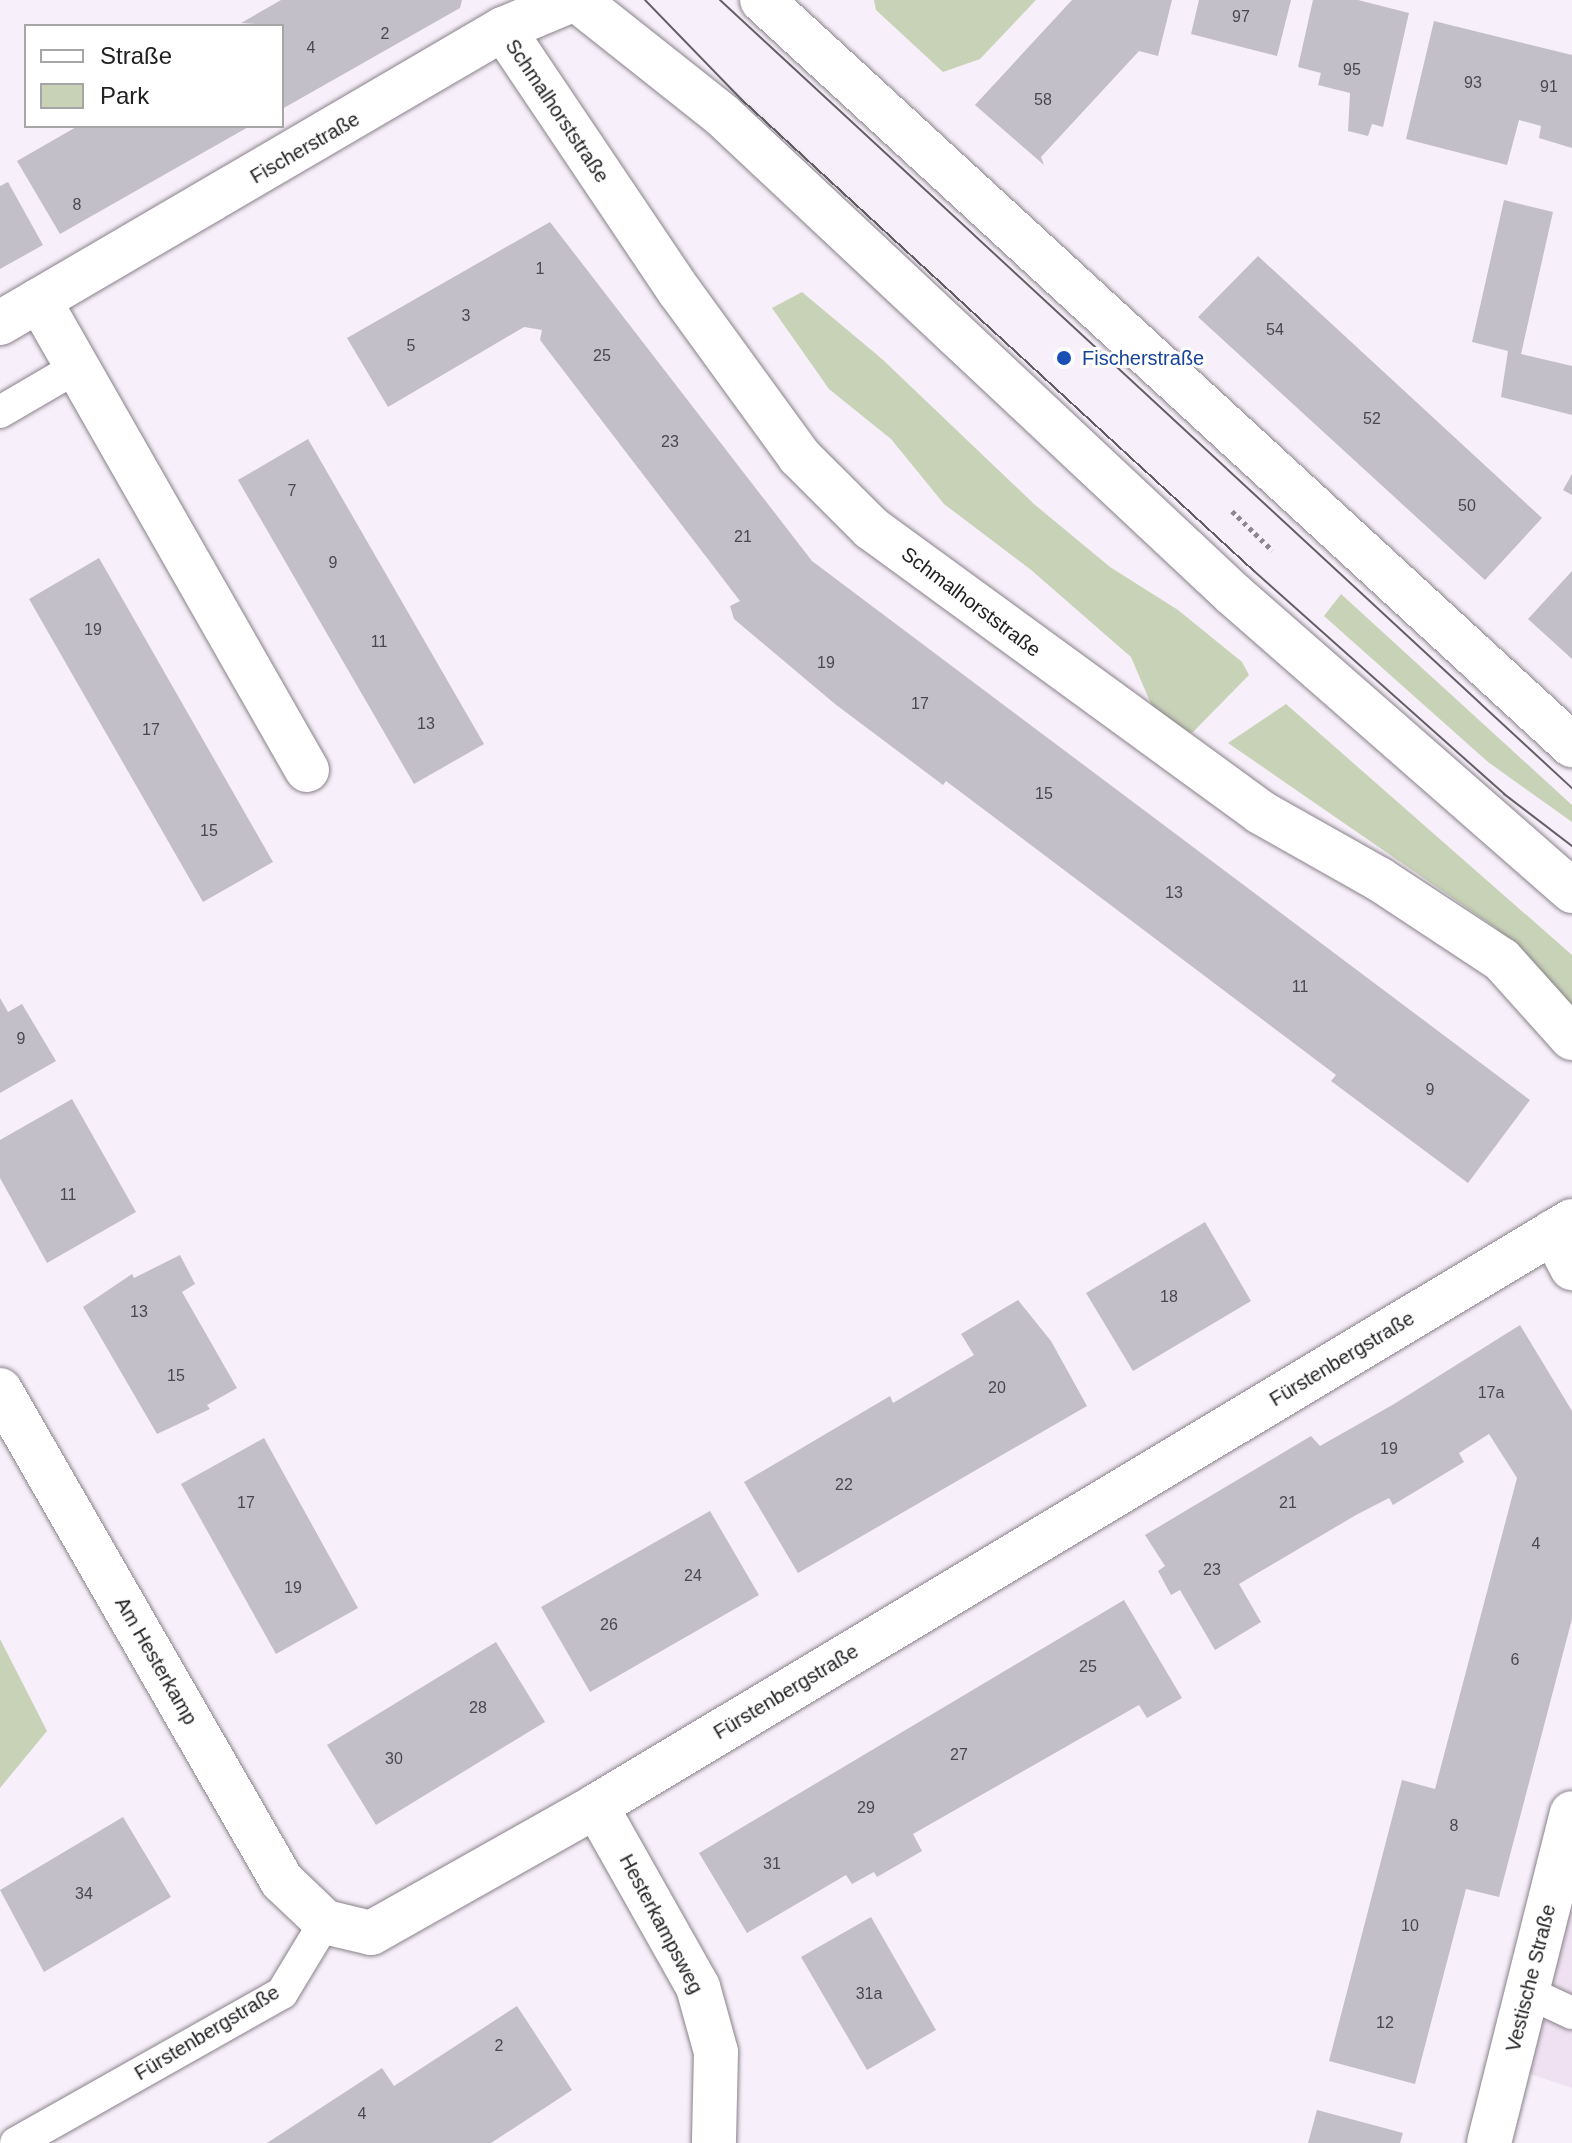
<!DOCTYPE html>
<html>
<head>
<meta charset="utf-8">
<style>
  body { margin:0 }
  #map { position:relative; width:1572px; height:2143px; overflow:hidden; background:#f7eff9; font-family:Arial,sans-serif }
  div>[style] { position:absolute }
  .built>* { inset:0; background:#efe1f1 }
  .green>* { inset:0; background:#c8d2b7 }
  .building>* { inset:0; background:#c3bfc9 }
  .path>* { height:5px; margin-top:-2.5px; transform-origin:0; background:repeating-linear-gradient(90deg,#8d888f 0 4px,transparent 0 8px) }
  .roads { filter:drop-shadow(0 0 2px #89828a) drop-shadow(0 0 2px #89828a) }
  .service>* { height:32px; margin:-16px; padding:0 16px; transform-origin:16px; border-radius:16px; background:#fff }
  .minor>* { height:44px; margin:-22px; padding:0 22px; transform-origin:22px; border-radius:22px; background:#fff }
  .secondary>* { height:44px; margin:-22px; padding:0 22px; transform-origin:22px; border-radius:22px; background:#fff }
  .tram>* { height:2px; margin:-1px; padding:0 1px; transform-origin:1px; border-radius:1px; background:#635f65 }
  .dots>* { width:22px; height:22px; translate:-50% -50%; box-sizing:border-box; border:4px solid #fff; border-radius:50% }
  span { translate:-50% -50%; white-space:nowrap; text-align:center; line-height:1.15; -webkit-text-stroke:6px #fff; paint-order:stroke }
  .number-label { font-size:16px; color:#4b484d }
  .number-label span { -webkit-text-stroke-width:0 }
  .street-label { font-size:20px; color:#232024 }
  .transit-label { font-size:20px; color:#164399 }
  .left { translate:0 -50%; text-align:left }
  .legend { position:absolute; left:24px; top:24px; width:260px; height:104px; box-sizing:border-box; background:#fff; border:2px solid #a7a6a7; margin:0; padding:10px 14px; list-style:none; font-size:24px; color:#232024 }
  .legend li { display:flex; align-items:center; gap:16px; height:40px }
  .legend b { width:40px; border:2px solid #a7a6a7 }
</style>
</head>
<body>
<div id="map">
  <div class="built">
    <div style="clip-path:polygon(1572px 1858px,1572px 2088px,1518px 2070px)"></div>
  </div>
  <div class="green">
    <div style="clip-path:polygon(874px 0,1036px 0,980px 59px,943px 72px,876px 10px)"></div>
    <div style="clip-path:polygon(802px 292px,882px 359px,1034px 504px,1110px 567px,1178px 610px,1242px 662px,1249px 675px,1193px 732px,1180px 735px,1154px 711px,1131px 657px,1030px 569px,944px 504px,891px 439px,829px 389px,772px 308px)"></div>
    <div style="clip-path:polygon(1341px 594px,1572px 805px,1572px 822px,1488px 762px,1324px 616px)"></div>
    <div style="clip-path:polygon(1286px 704px,1572px 955px,1572px 1006px,1496px 928px,1228px 743px)"></div>
    <div style="clip-path:polygon(0 1639px,47px 1731px,0 1788px)"></div>
  </div>
  <div class="building">
    <div style="clip-path:polygon(281px 0,462px 0,460px 8px,282px 109px,282px 26px,241px 23px)"></div>
    <div style="clip-path:polygon(1072px 0,1172px 0,1158px 56px,1139px 51px,1041px 157px,1044px 165px,975px 105px)"></div>
    <div style="clip-path:polygon(1199px 0,1291px 0,1277px 56px,1191px 34px)"></div>
    <div style="clip-path:polygon(1313px 0,1358px 0,1409px 13px,1383px 127px,1372px 124px,1368px 136px,1348px 131px,1350px 93px,1318px 85px,1321px 73px,1298px 67px)"></div>
    <div style="clip-path:polygon(1434px 21px,1572px 55px,1572px 148px,1539px 138px,1541px 126px,1519px 120px,1507px 165px,1406px 139px)"></div>
    <div style="clip-path:polygon(78px 126px,250px 126px,60px 234px,17px 161px)"></div>
    <div style="clip-path:polygon(8px 182px,43px 245px,0 269px,0 186px)"></div>
    <div style="clip-path:polygon(1504px 200px,1553px 212px,1521px 354px,1572px 366px,1572px 415px,1501px 397px,1508px 351px,1472px 342px)"></div>
    <div style="clip-path:polygon(550px 222px,812px 561px,1530px 1100px,1468px 1183px,1331px 1081px,1336px 1075px,946px 781px,943px 785px,835px 704px,734px 619px,730px 606px,740px 601px,540px 340px,542px 330px,524px 327px,388px 407px,347px 338px)"></div>
    <div style="clip-path:polygon(1258px 256px,1542px 518px,1485px 580px,1198px 317px)"></div>
    <div style="clip-path:polygon(308px 439px,484px 744px,414px 784px,238px 480px)"></div>
    <div style="clip-path:polygon(1572px 474px,1572px 495px,1563px 490px)"></div>
    <div style="clip-path:polygon(99px 558px,273px 862px,203px 902px,29px 599px)"></div>
    <div style="clip-path:polygon(1572px 571px,1572px 659px,1528px 619px)"></div>
    <div style="clip-path:polygon(0 998px,8px 1012px,22px 1004px,56px 1061px,0 1093px)"></div>
    <div style="clip-path:polygon(72px 1099px,136px 1212px,47px 1263px,0 1178px,0 1140px)"></div>
    <div style="clip-path:polygon(1205px 1222px,1251px 1301px,1133px 1371px,1086px 1293px)"></div>
    <div style="clip-path:polygon(180px 1255px,195px 1284px,182px 1292px,237px 1388px,207px 1405px,210px 1409px,157px 1434px,83px 1307px,132px 1274px,134px 1278px)"></div>
    <div style="clip-path:polygon(1018px 1300px,1051px 1341px,1087px 1406px,798px 1573px,744px 1482px,890px 1396px,893px 1403px,974px 1355px,961px 1334px)"></div>
    <div style="clip-path:polygon(1520px 1325px,1572px 1411px,1572px 1619px,1499px 1897px,1466px 1889px,1415px 2084px,1329px 2061px,1402px 1780px,1435px 1789px,1517px 1478px,1489px 1434px,1459px 1453px,1464px 1462px,1393px 1505px,1389px 1498px,1356px 1515px,1239px 1584px,1261px 1622px,1215px 1650px,1180px 1590px,1171px 1595px,1158px 1571px,1165px 1566px,1145px 1535px,1311px 1436px,1320px 1446px,1394px 1404px)"></div>
    <div style="clip-path:polygon(264px 1438px,358px 1608px,276px 1654px,181px 1484px)"></div>
    <div style="clip-path:polygon(710px 1511px,759px 1595px,590px 1692px,541px 1607px)"></div>
    <div style="clip-path:polygon(1124px 1600px,1182px 1698px,1147px 1718px,1139px 1705px,913px 1834px,922px 1851px,877px 1877px,874px 1872px,852px 1884px,846px 1875px,747px 1933px,699px 1853px)"></div>
    <div style="clip-path:polygon(496px 1642px,545px 1722px,376px 1825px,327px 1745px)"></div>
    <div style="clip-path:polygon(123px 1817px,171px 1897px,44px 1972px,0 1890px)"></div>
    <div style="clip-path:polygon(871px 1917px,936px 2030px,867px 2070px,801px 1957px)"></div>
    <div style="clip-path:polygon(517px 2006px,572px 2090px,491px 2143px,267px 2143px,382px 2068px,394px 2086px)"></div>
    <div style="clip-path:polygon(1317px 2110px,1403px 2133px,1400px 2143px,1308px 2143px)"></div>
  </div>
  <div class="path">
    <div style="left:1232px;top:511px;width:56px;rotate:44.3deg"></div>
  </div>
  <div class="roads">
    <div class="service">
      <div style="left:0;top:412px;width:89px;rotate:-30.3deg"></div>
      <div style="left:1527px;top:1992px;width:50px;rotate:25deg"></div>
      <div style="left:16px;top:2143px;width:305px;rotate:-29.4deg"></div>
      <div style="left:282px;top:1993px;width:83px;rotate:-58.8deg"></div>
    </div>
    <div class="minor">
      <div style="left:503px;top:29px;width:317px;rotate:56.1deg"></div>
      <div style="left:680px;top:292px;width:203px;rotate:54deg"></div>
      <div style="left:799px;top:456px;width:102px;rotate:45deg"></div>
      <div style="left:871px;top:528px;width:482px;rotate:36.1deg"></div>
      <div style="left:1260px;top:812px;width:137px;rotate:29.4deg"></div>
      <div style="left:1379px;top:879px;width:147px;rotate:33.4deg"></div>
      <div style="left:1502px;top:960px;width:105px;rotate:48.1deg"></div>
      <div style="left:39px;top:300px;width:541px;rotate:60.31deg"></div>
      <div style="left:0;top:323px;width:583px;rotate:-30.31deg"></div>
      <div style="left:503px;top:29px;width:75px;rotate:-22.8deg"></div>
      <div style="left:1553px;top:1232px;width:41px;rotate:62.2deg"></div>
      <div style="left:0;top:1390px;width:566px;rotate:60.13deg"></div>
      <div style="left:282px;top:1881px;width:59px;rotate:43.6deg"></div>
      <div style="left:325px;top:1922px;width:47px;rotate:13.4deg"></div>
      <div style="left:371px;top:1933px;width:258px;rotate:-29.4deg"></div>
      <div style="left:596px;top:1806px;width:1138px;rotate:-30.94deg"></div>
      <div style="left:596px;top:1806px;width:208px;rotate:60.6deg"></div>
      <div style="left:698px;top:1987px;width:67px;rotate:74.5deg"></div>
      <div style="left:716px;top:2052px;width:91px;rotate:91.3deg"></div>
      <div style="left:1489px;top:2143px;width:340px;rotate:-75.9deg"></div>
    </div>
    <div class="secondary">
      <div style="left:577px;top:0;width:185px;rotate:38.4deg"></div>
      <div style="left:722px;top:115px;width:700px;rotate:43.15deg"></div>
      <div style="left:1233px;top:594px;width:451px;rotate:41.2deg"></div>
      <div style="left:762px;top:0;width:1101px;rotate:42.61deg"></div>
    </div>
  </div>
  <div class="tram">
    <div style="left:645px;top:0;width:138px;rotate:45.9deg"></div>
    <div style="left:741px;top:99px;width:697px;rotate:42.62deg"></div>
    <div style="left:1254px;top:571px;width:335px;rotate:41.7deg"></div>
    <div style="left:1504px;top:794px;width:86px;rotate:37.4deg"></div>
    <div style="left:720px;top:0;width:1161px;rotate:42.77deg"></div>
  </div>
  <div class="dots">
    <div style="left:1064px;top:358px;background:#1a4fb4"></div>
  </div>
  <div class="number-label">
    <span style="left:1241px;top:17px">97</span>
    <span style="left:385px;top:34px">2</span>
    <span style="left:311px;top:48px">4</span>
    <span style="left:1352px;top:70px">95</span>
    <span style="left:1473px;top:83px">93</span>
    <span style="left:1549px;top:87px">91</span>
    <span style="left:1043px;top:100px">58</span>
    <span style="left:77px;top:205px">8</span>
    <span style="left:540px;top:269px">1</span>
    <span style="left:466px;top:316px">3</span>
    <span style="left:1275px;top:330px">54</span>
    <span style="left:411px;top:346px">5</span>
    <span style="left:602px;top:356px">25</span>
    <span style="left:1372px;top:419px">52</span>
    <span style="left:670px;top:442px">23</span>
    <span style="left:292px;top:491px">7</span>
    <span style="left:1467px;top:506px">50</span>
    <span style="left:743px;top:537px">21</span>
    <span style="left:333px;top:563px">9</span>
    <span style="left:93px;top:630px">19</span>
    <span style="left:379px;top:642px">11</span>
    <span style="left:826px;top:663px">19</span>
    <span style="left:920px;top:704px">17</span>
    <span style="left:426px;top:724px">13</span>
    <span style="left:151px;top:730px">17</span>
    <span style="left:1044px;top:794px">15</span>
    <span style="left:209px;top:831px">15</span>
    <span style="left:1174px;top:893px">13</span>
    <span style="left:1300px;top:987px">11</span>
    <span style="left:21px;top:1039px">9</span>
    <span style="left:1430px;top:1090px">9</span>
    <span style="left:68px;top:1195px">11</span>
    <span style="left:1169px;top:1297px">18</span>
    <span style="left:139px;top:1312px">13</span>
    <span style="left:176px;top:1376px">15</span>
    <span style="left:997px;top:1388px">20</span>
    <span style="left:1491px;top:1393px">17a</span>
    <span style="left:1389px;top:1449px">19</span>
    <span style="left:844px;top:1485px">22</span>
    <span style="left:246px;top:1503px">17</span>
    <span style="left:1288px;top:1503px">21</span>
    <span style="left:1536px;top:1544px">4</span>
    <span style="left:1212px;top:1570px">23</span>
    <span style="left:693px;top:1576px">24</span>
    <span style="left:293px;top:1588px">19</span>
    <span style="left:609px;top:1625px">26</span>
    <span style="left:1515px;top:1660px">6</span>
    <span style="left:1088px;top:1667px">25</span>
    <span style="left:478px;top:1708px">28</span>
    <span style="left:959px;top:1755px">27</span>
    <span style="left:394px;top:1759px">30</span>
    <span style="left:866px;top:1808px">29</span>
    <span style="left:1454px;top:1826px">8</span>
    <span style="left:772px;top:1864px">31</span>
    <span style="left:84px;top:1894px">34</span>
    <span style="left:1410px;top:1926px">10</span>
    <span style="left:869px;top:1994px">31a</span>
    <span style="left:1385px;top:2023px">12</span>
    <span style="left:499px;top:2046px">2</span>
    <span style="left:362px;top:2114px">4</span>
  </div>
  <div class="street-label">
    <span style="left:557px;top:111px;rotate:56deg">Schmalhorststraße</span>
    <span style="left:305px;top:148px;rotate:-30deg">Fischerstraße</span>
    <span style="left:971px;top:602px;rotate:37deg">Schmalhorststraße</span>
    <span style="left:1342px;top:1359px;rotate:-31deg">Fürstenbergstraße</span>
    <span style="left:156px;top:1661px;rotate:60deg">Am Hesterkamp</span>
    <span style="left:786px;top:1692px;rotate:-31deg">Fürstenbergstraße</span>
    <span style="left:661px;top:1924px;rotate:62deg">Hesterkampsweg</span>
    <span style="left:1531px;top:1978px;rotate:-76deg">Vestische Straße</span>
    <span style="left:207px;top:2033px;rotate:-31deg">Fürstenbergstraße</span>
  </div>
  <div class="transit-label">
    <span class="left" style="left:1082px;top:358px">Fischerstraße</span>
  </div>
  <ul class="legend">
  <li><b style="height:10px;background:#fff"></b>Straße</li>
  <li><b style="height:22px;background:#c8d2b7"></b>Park</li>
  </ul>
</div>
</body>
</html>
